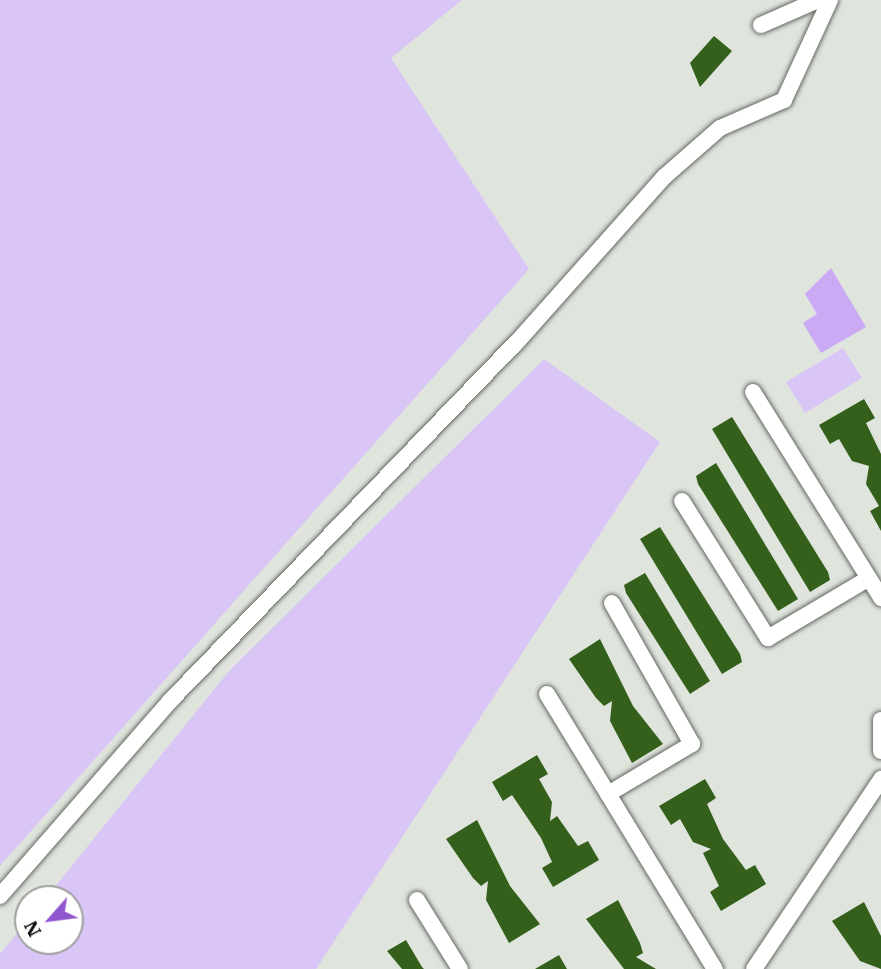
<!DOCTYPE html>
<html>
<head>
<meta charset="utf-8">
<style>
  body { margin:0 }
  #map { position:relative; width:881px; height:969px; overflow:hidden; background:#dfe4dd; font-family:"IBM Plex Serif",serif }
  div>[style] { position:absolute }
  .green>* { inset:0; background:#dac5f7 }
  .water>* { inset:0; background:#caaaf4 }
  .building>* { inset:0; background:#34601c }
  .roads { filter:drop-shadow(0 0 2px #646962) drop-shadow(0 0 2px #646962) }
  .street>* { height:16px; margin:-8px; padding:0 8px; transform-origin:8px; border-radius:8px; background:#fff }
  span { translate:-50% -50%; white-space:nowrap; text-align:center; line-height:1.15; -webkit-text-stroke:7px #fff; paint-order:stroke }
  .north { position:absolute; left:14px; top:885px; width:70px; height:70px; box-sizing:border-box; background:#fff; border:2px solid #9f9f9f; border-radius:50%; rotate:242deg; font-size:19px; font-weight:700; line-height:28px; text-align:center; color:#0f100e }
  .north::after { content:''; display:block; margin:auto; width:24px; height:32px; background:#9056cd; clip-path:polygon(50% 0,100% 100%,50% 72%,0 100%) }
</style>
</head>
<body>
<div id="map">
  <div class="green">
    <div style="clip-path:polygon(0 0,462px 0,391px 58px,529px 269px,0 866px)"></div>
    <div style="clip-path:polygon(843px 348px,862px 378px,805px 413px,786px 382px)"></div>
    <div style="clip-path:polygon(544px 359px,660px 442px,316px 969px,0 969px,0 954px,28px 920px,28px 941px,70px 941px,70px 899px,45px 899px,229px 671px)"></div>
  </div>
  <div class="water">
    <div style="clip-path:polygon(831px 268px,866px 327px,821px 353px,803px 323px,817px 314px,805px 294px)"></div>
  </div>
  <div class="building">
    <div style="clip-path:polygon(714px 36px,732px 51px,700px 87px,690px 63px)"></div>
    <div style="clip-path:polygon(864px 399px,875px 418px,866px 423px,881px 454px,881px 531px,870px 511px,879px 506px,866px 484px,869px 466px,852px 461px,839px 439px,830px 444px,819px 425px)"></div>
    <div style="clip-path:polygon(732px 417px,828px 572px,830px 580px,810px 592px,712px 429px)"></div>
    <div style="clip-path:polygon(716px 463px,798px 599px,778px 611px,698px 484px,696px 476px)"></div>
    <div style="clip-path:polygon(660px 527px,740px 654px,742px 662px,722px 674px,640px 539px)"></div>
    <div style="clip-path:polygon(645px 573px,710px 681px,690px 694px,626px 593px,624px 585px)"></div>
    <div style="clip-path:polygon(600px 639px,633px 706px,663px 744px,632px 763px,610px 721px,612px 701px,604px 706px,596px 698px,569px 659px)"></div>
    <div style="clip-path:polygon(537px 755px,548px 774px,539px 779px,552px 802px,550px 821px,557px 816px,578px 846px,588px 841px,599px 860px,553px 887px,542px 868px,552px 862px,541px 838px,512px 795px,503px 801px,492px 782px)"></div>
    <div style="clip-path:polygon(705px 779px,716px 798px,707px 804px,723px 839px,746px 870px,755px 865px,766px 884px,721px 911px,710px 892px,719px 886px,703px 853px,711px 849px,693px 842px,680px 819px,671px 825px,659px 806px)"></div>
    <div style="clip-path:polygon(477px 820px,510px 886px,540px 924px,509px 943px,486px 900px,488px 881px,481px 886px,473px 878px,446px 839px)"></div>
    <div style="clip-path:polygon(618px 900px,640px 943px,643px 953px,636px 957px,656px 969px,624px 969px,586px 919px)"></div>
    <div style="clip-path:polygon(864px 902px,881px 936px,881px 969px,860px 961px,832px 921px)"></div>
    <div style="clip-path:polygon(406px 940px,422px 967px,424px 969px,402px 969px,387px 951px)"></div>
    <div style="clip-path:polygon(559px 955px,567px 969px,535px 969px)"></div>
  </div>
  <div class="roads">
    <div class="street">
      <div style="left:761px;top:25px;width:62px;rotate:-23.7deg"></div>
      <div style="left:753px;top:392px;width:243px;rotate:58.1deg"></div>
      <div style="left:682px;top:501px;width:162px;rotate:57.9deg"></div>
      <div style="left:768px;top:638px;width:117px;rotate:-30.7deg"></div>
      <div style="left:547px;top:694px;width:322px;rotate:58.6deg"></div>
      <div style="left:881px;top:720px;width:31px;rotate:90deg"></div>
      <div style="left:608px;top:794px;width:98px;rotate:-30.8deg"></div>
      <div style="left:692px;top:744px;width:162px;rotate:-119.6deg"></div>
      <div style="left:0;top:896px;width:259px;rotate:-48.9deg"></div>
      <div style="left:170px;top:701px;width:499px;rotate:-46deg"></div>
      <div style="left:517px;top:342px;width:221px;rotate:-48.3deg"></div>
      <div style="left:664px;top:177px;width:74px;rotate:-41.2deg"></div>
      <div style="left:720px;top:128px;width:70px;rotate:-23.6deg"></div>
      <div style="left:784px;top:100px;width:110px;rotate:-65.3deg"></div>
      <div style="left:417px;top:900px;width:81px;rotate:58.1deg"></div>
      <div style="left:754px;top:969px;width:229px;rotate:-56.2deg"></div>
    </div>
  </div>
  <div class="north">N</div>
</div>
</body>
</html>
